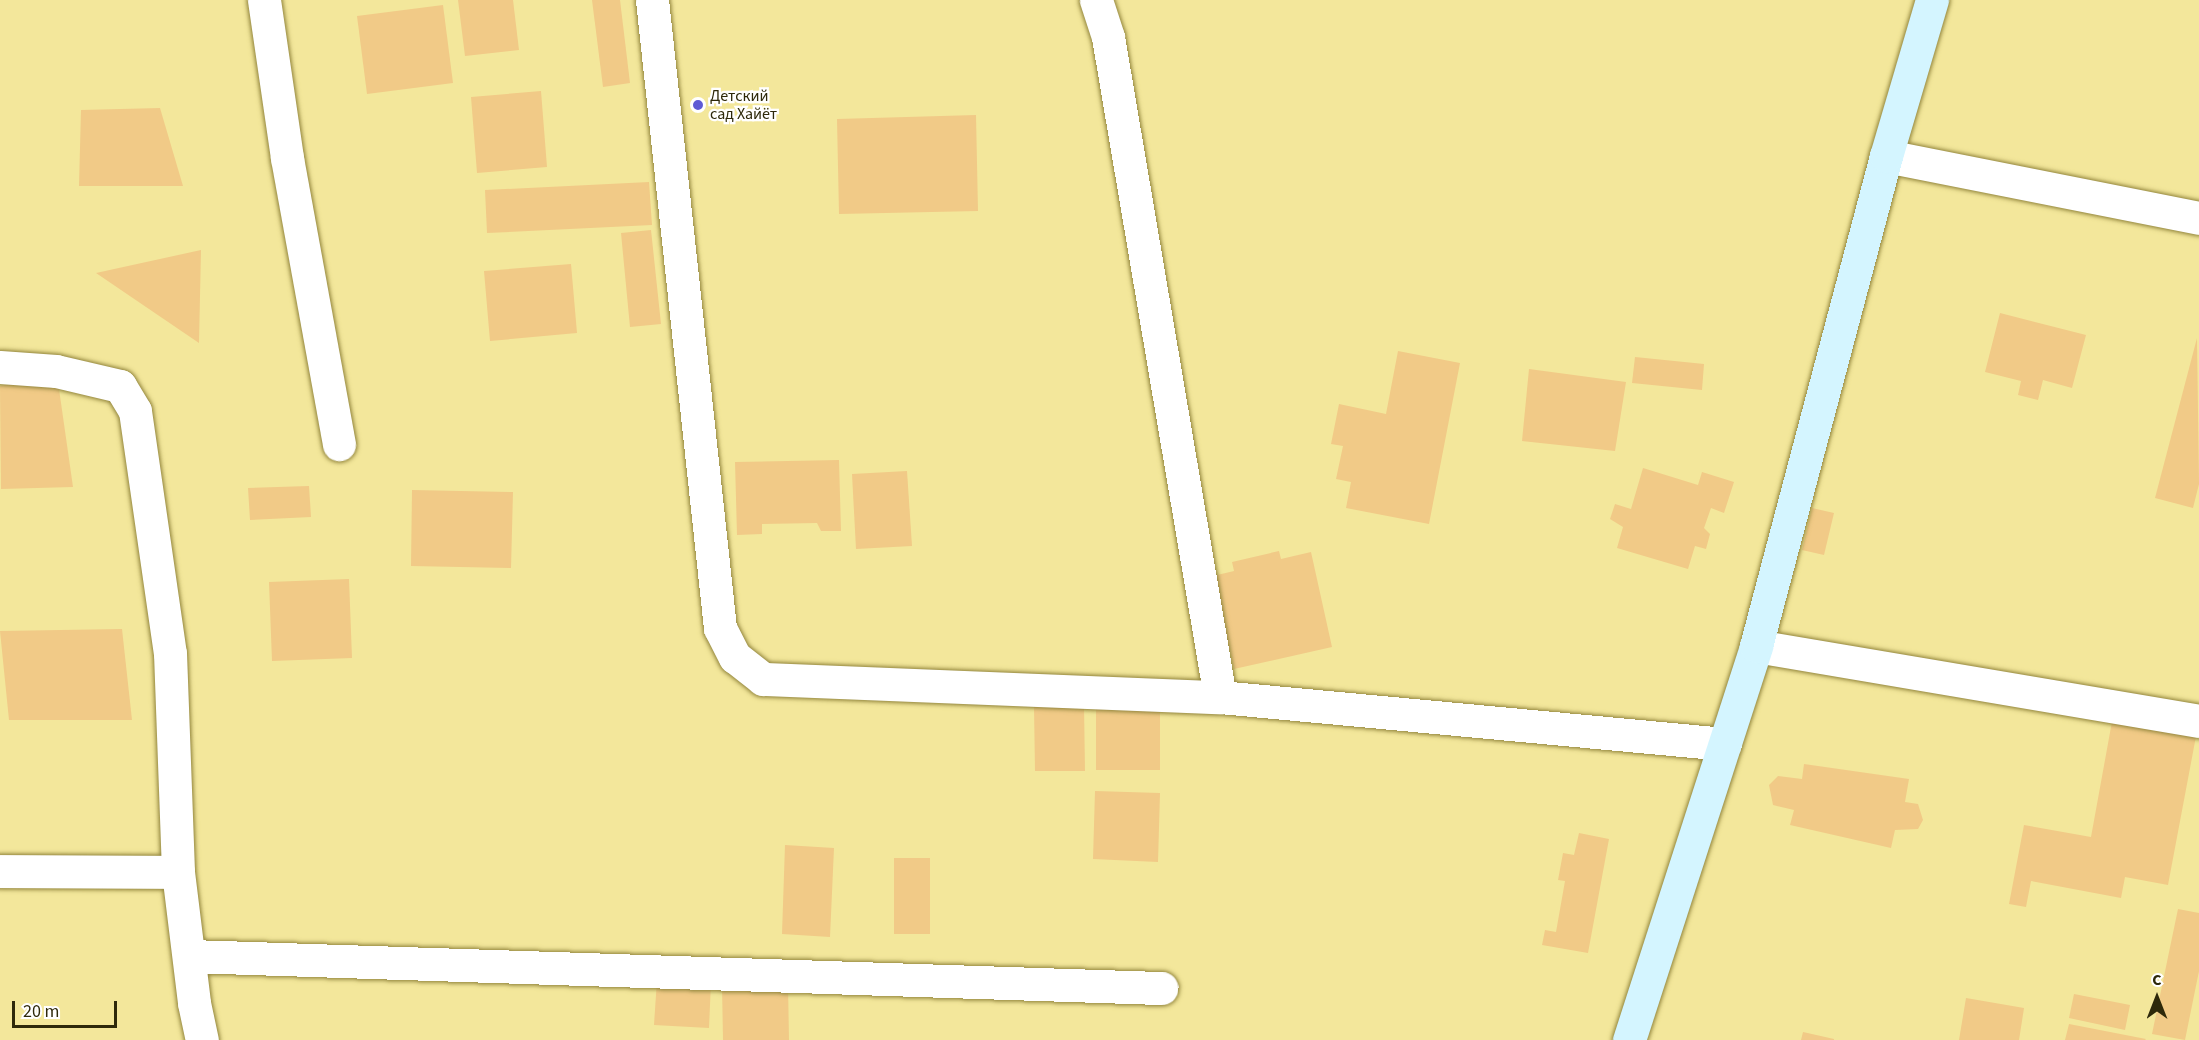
<!DOCTYPE html>
<html>
<head>
<meta charset="utf-8">
<style>
  body { margin:0 }
  #map { position:relative; width:2199px; height:1040px; overflow:hidden; background:#f3e79b; font-family:"Source Sans 3",sans-serif }
  div>[style] { position:absolute }
  .building>* { inset:0; background:#f1ca87 }
  .roads { filter:drop-shadow(0 0 2px #93863d) drop-shadow(0 0 2px #93863d) }
  .street>* { height:33px; margin:-16.5px; padding:0 16.5px; transform-origin:16.5px; border-radius:16.5px; background:#fff }
  .secondary>* { height:33px; margin:-16.5px; padding:0 16.5px; transform-origin:16.5px; border-radius:16.5px; background:#d4f5ff }
  .dots>* { width:16px; height:16px; translate:-50% -50%; box-sizing:border-box; border:3px solid #fff; border-radius:50% }
  span { translate:-50% -50%; white-space:nowrap; text-align:center; line-height:1.15; -webkit-text-stroke:4.5px #fff; paint-order:stroke }
  .poi-label { font-size:16px; color:#2e290a }
  .left { translate:0 -50%; text-align:left }
  .north { position:absolute; left:2127px; top:968px; width:60px; height:60px; -webkit-text-stroke:4px #fff; paint-order:stroke; rotate:0deg; font-size:16px; font-weight:700; line-height:24px; text-align:center; color:#2e290a }
  .north::after { content:''; display:block; margin:auto; width:21px; height:27px; background:#2e290a; clip-path:polygon(50% 0,100% 100%,50% 72%,0 100%) }
  .scale { position:absolute; left:12px; top:1001px; width:105px; height:27px; box-sizing:border-box; border:3px solid #2e290a; border-top:0; padding-left:8px; font-size:18px; line-height:21px; white-space:nowrap; color:#2e290a; -webkit-text-stroke:4px #fff; paint-order:stroke }
</style>
</head>
<body>
<div id="map">
  <div class="building">
    <div style="clip-path:polygon(458px 0,513px 0,519px 50px,465px 56px)"></div>
    <div style="clip-path:polygon(592px 0,620px 0,630px 83px,603px 87px)"></div>
    <div style="clip-path:polygon(443px 5px,453px 83px,367px 94px,357px 16px)"></div>
    <div style="clip-path:polygon(541px 91px,547px 167px,477px 173px,471px 97px)"></div>
    <div style="clip-path:polygon(160px 108px,183px 186px,79px 186px,81px 110px)"></div>
    <div style="clip-path:polygon(976px 115px,978px 211px,839px 214px,837px 119px)"></div>
    <div style="clip-path:polygon(649px 182px,652px 225px,487px 233px,485px 190px)"></div>
    <div style="clip-path:polygon(651px 230px,661px 324px,630px 327px,621px 233px)"></div>
    <div style="clip-path:polygon(201px 250px,199px 343px,96px 273px)"></div>
    <div style="clip-path:polygon(571px 264px,577px 333px,490px 341px,484px 271px)"></div>
    <div style="clip-path:polygon(2000px 313px,2086px 335px,2072px 388px,2043px 380px,2038px 400px,2018px 395px,2021px 381px,1985px 372px)"></div>
    <div style="clip-path:polygon(2197px 338px,2199px 484px,2193px 508px,2155px 498px)"></div>
    <div style="clip-path:polygon(1398px 351px,1460px 363px,1429px 524px,1346px 508px,1351px 482px,1336px 479px,1343px 446px,1331px 444px,1339px 404px,1386px 414px)"></div>
    <div style="clip-path:polygon(1635px 357px,1704px 364px,1702px 390px,1632px 383px)"></div>
    <div style="clip-path:polygon(1529px 369px,1626px 382px,1615px 451px,1522px 441px)"></div>
    <div style="clip-path:polygon(57px 375px,73px 487px,1px 489px,0 386px)"></div>
    <div style="clip-path:polygon(839px 460px,841px 531px,821px 531px,817px 523px,762px 524px,762px 534px,737px 535px,735px 462px)"></div>
    <div style="clip-path:polygon(1643px 468px,1698px 485px,1702px 472px,1734px 482px,1724px 513px,1711px 508px,1704px 528px,1710px 534px,1706px 549px,1695px 546px,1688px 569px,1617px 548px,1623px 527px,1610px 519px,1615px 504px,1631px 509px)"></div>
    <div style="clip-path:polygon(907px 471px,912px 546px,856px 549px,852px 474px)"></div>
    <div style="clip-path:polygon(309px 486px,311px 517px,250px 520px,248px 488px)"></div>
    <div style="clip-path:polygon(412px 490px,513px 492px,511px 568px,411px 566px)"></div>
    <div style="clip-path:polygon(1812px 508px,1834px 513px,1824px 555px,1802px 550px)"></div>
    <div style="clip-path:polygon(1279px 551px,1281px 559px,1311px 552px,1332px 647px,1234px 669px,1213px 576px,1234px 571px,1232px 562px)"></div>
    <div style="clip-path:polygon(349px 579px,352px 658px,272px 661px,269px 582px)"></div>
    <div style="clip-path:polygon(122px 629px,132px 720px,9px 720px,0 631px)"></div>
    <div style="clip-path:polygon(1096px 703px,1160px 703px,1160px 770px,1096px 770px)"></div>
    <div style="clip-path:polygon(1084px 705px,1085px 771px,1035px 771px,1034px 706px)"></div>
    <div style="clip-path:polygon(2113px 716px,2197px 731px,2168px 885px,2125px 877px,2121px 898px,2031px 881px,2026px 907px,2009px 904px,2024px 825px,2091px 837px)"></div>
    <div style="clip-path:polygon(1804px 764px,1909px 779px,1905px 802px,1918px 804px,1923px 820px,1918px 829px,1895px 830px,1891px 848px,1790px 825px,1794px 810px,1773px 805px,1769px 785px,1778px 776px,1802px 779px)"></div>
    <div style="clip-path:polygon(1095px 791px,1160px 793px,1158px 862px,1093px 859px)"></div>
    <div style="clip-path:polygon(1579px 833px,1609px 839px,1588px 953px,1542px 945px,1545px 930px,1556px 932px,1565px 881px,1558px 880px,1563px 853px,1574px 855px)"></div>
    <div style="clip-path:polygon(785px 845px,834px 848px,830px 937px,782px 934px)"></div>
    <div style="clip-path:polygon(894px 858px,930px 858px,930px 934px,894px 934px)"></div>
    <div style="clip-path:polygon(2178px 909px,2199px 913px,2199px 971px,2185px 1040px,2152px 1034px)"></div>
    <div style="clip-path:polygon(657px 980px,711px 982px,709px 1028px,654px 1025px)"></div>
    <div style="clip-path:polygon(788px 984px,789px 1040px,723px 1040px,722px 985px)"></div>
    <div style="clip-path:polygon(2074px 994px,2130px 1005px,2125px 1030px,2069px 1018px)"></div>
    <div style="clip-path:polygon(1966px 998px,2024px 1008px,2019px 1040px,1959px 1040px)"></div>
    <div style="clip-path:polygon(2069px 1024px,2146px 1039px,2145px 1040px,2065px 1040px)"></div>
    <div style="clip-path:polygon(1803px 1032px,1834px 1039px,1834px 1040px,1801px 1040px)"></div>
  </div>
  <div class="roads">
    <div class="street">
      <div style="left:264px;top:0;width:160px;rotate:81.7deg"></div>
      <div style="left:287px;top:158px;width:291px;rotate:79.7deg"></div>
      <div style="left:652px;top:0;width:632px;rotate:83.82deg"></div>
      <div style="left:720px;top:628px;width:33px;rotate:63deg"></div>
      <div style="left:735px;top:657px;width:36px;rotate:38deg"></div>
      <div style="left:763px;top:679px;width:457px;rotate:2.3deg"></div>
      <div style="left:1220px;top:697px;width:507px;rotate:5.32deg"></div>
      <div style="left:1096px;top:0;width:39px;rotate:72deg"></div>
      <div style="left:1108px;top:37px;width:669px;rotate:80.37deg"></div>
      <div style="left:1886px;top:156px;width:319px;rotate:11.2deg"></div>
      <div style="left:0;top:367px;width:56px;rotate:4.1deg"></div>
      <div style="left:56px;top:371px;width:66px;rotate:13.2deg"></div>
      <div style="left:120px;top:386px;width:29px;rotate:59deg"></div>
      <div style="left:135px;top:411px;width:245px;rotate:81.8deg"></div>
      <div style="left:170px;top:653px;width:219px;rotate:87.9deg"></div>
      <div style="left:178px;top:872px;width:132px;rotate:83deg"></div>
      <div style="left:194px;top:1003px;width:38px;rotate:78deg"></div>
      <div style="left:1756px;top:646px;width:449px;rotate:9.6deg"></div>
      <div style="left:0;top:871px;width:178px;rotate:0.3deg"></div>
      <div style="left:190px;top:956px;width:972px;rotate:1.89deg"></div>
    </div>
    <div class="secondary">
      <div style="left:1629px;top:1040px;width:414px;rotate:-72.1deg"></div>
      <div style="left:1756px;top:646px;width:507px;rotate:-75.14deg"></div>
      <div style="left:1886px;top:156px;width:163px;rotate:-73.6deg"></div>
    </div>
  </div>
  <div class="dots">
    <div style="left:698px;top:105px;background:#5f5bd4"></div>
  </div>
  <div class="poi-label">
    <span class="left" style="left:710px;top:105px">Детский<br>сад Хайёт</span>
  </div>
  <div class="north">С</div>
  <div class="scale">20 m</div>
</div>
</body>
</html>
